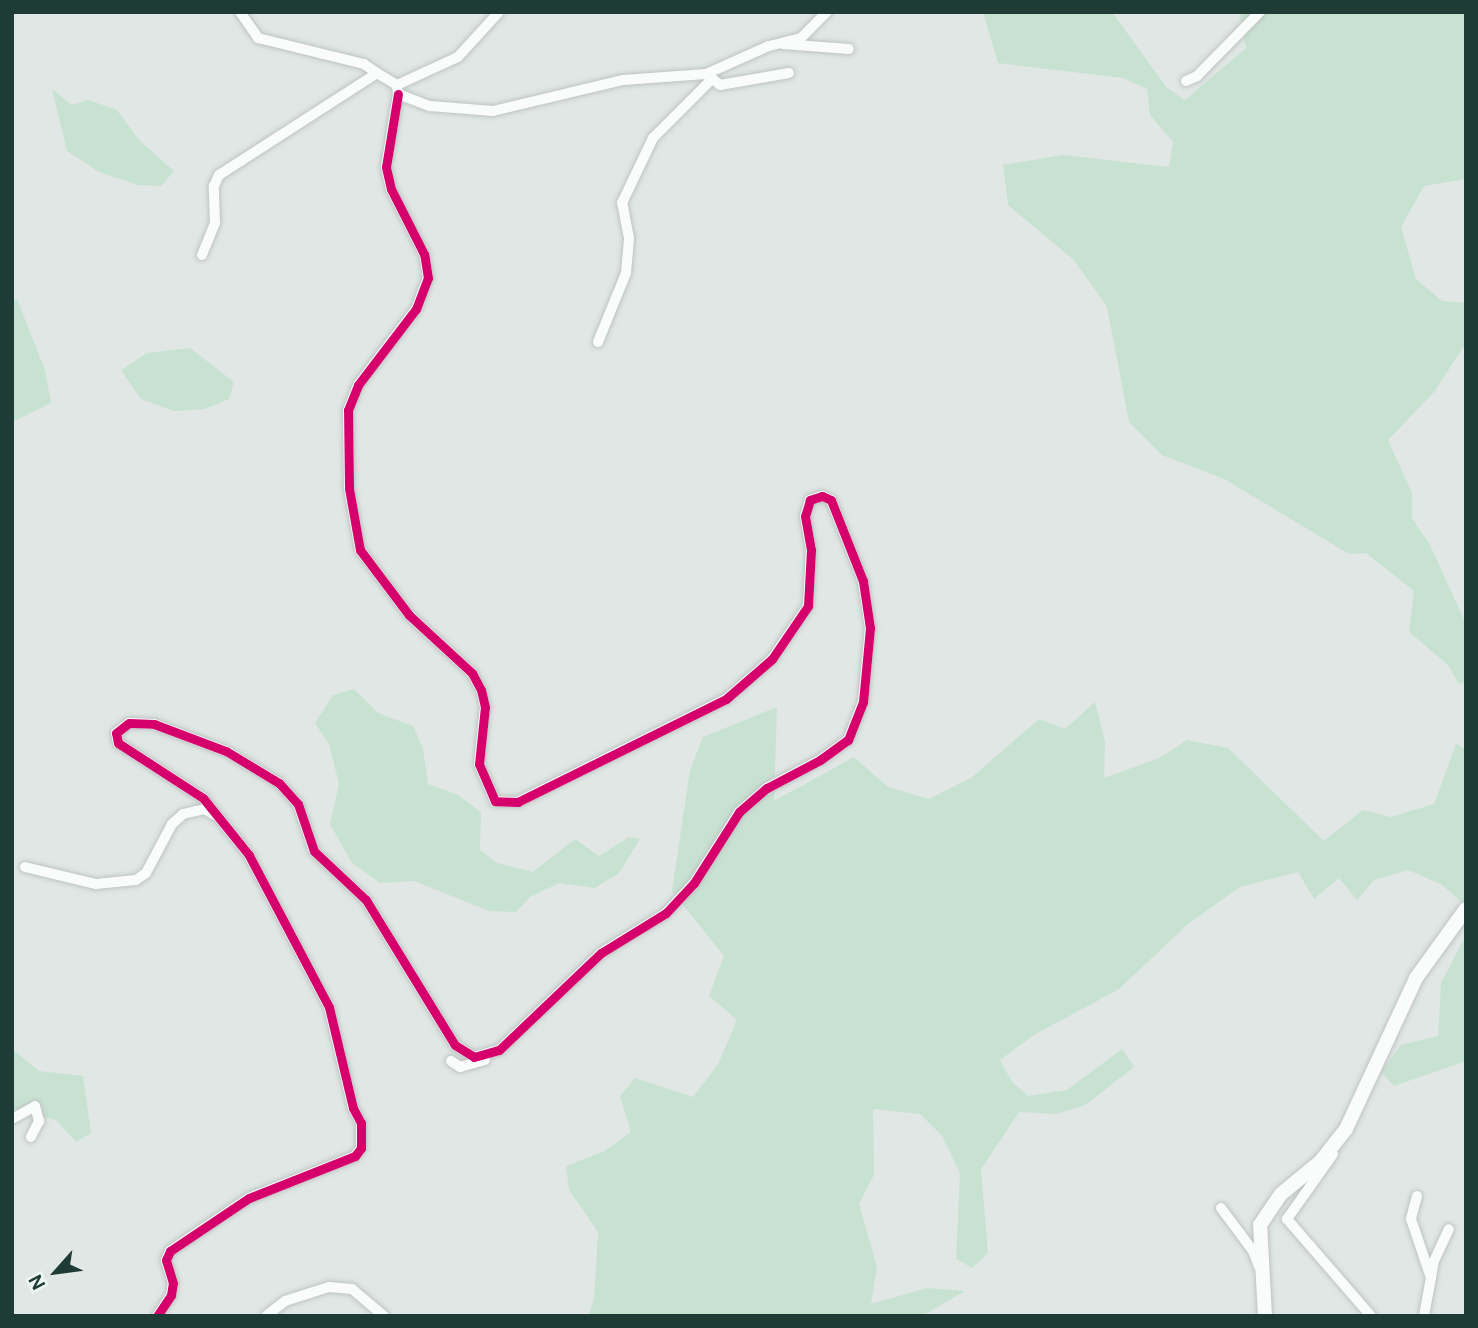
<!DOCTYPE html>
<html>
<head>
<meta charset="utf-8">
<style>
  body { margin:0 }
  #map { position:relative; width:1478px; height:1328px; overflow:hidden; background:#e0e7e5; font-family:"DM Sans",sans-serif }
  div>[style] { position:absolute }
  .green>* { inset:0; background:#c8e2d2 }
  .roads { filter:drop-shadow(0 0 2px #bdc4c2) drop-shadow(0 0 2px #bdc4c2) }
  .minor>* { height:10px; margin:-5px; padding:0 5px; transform-origin:5px; border-radius:5px; background:#fafbfb }
  .secondary>* { height:14px; margin:-7px; padding:0 7px; transform-origin:7px; border-radius:7px; background:#fafbfb }
  .cycleway>* { height:9px; margin:-4.5px; padding:0 4.5px; transform-origin:4.5px; border-radius:4.5px; background:#d6006c }
  span { translate:-50% -50%; white-space:nowrap; text-align:center; line-height:1.15; -webkit-text-stroke:6px #eef7f3; paint-order:stroke }
  .frame { position:absolute; inset:0; border:14px solid #1e3b35; pointer-events:none }
  .north { position:absolute; left:21px; top:1237px; width:70px; height:70px; -webkit-text-stroke:5px #eef7f3; paint-order:stroke; rotate:242deg; font-size:19px; font-weight:700; line-height:28px; text-align:center; color:#1e3b35 }
  .north::after { content:''; display:block; margin:auto; width:24px; height:32px; background:#1e3b35; clip-path:polygon(50% 0,100% 100%,50% 72%,0 100%) }
</style>
</head>
<body>
<div id="map">
  <div class="green">
    <div style="clip-path:polygon(983px 12px,1112px 12px,1166px 87px,1185px 100px,1246px 48px,1239px 12px,1466px 12px,1466px 179px,1424px 186px,1401px 227px,1416px 279px,1442px 301px,1466px 303px,1466px 343px,1434px 392px,1388px 440px,1412px 493px,1412px 518px,1430px 545px,1466px 624px,1466px 682px,1459px 684px,1448px 665px,1409px 632px,1414px 591px,1366px 553px,1349px 554px,1224px 479px,1162px 455px,1129px 422px,1107px 307px,1074px 260px,1008px 205px,1003px 165px,1063px 155px,1169px 167px,1173px 142px,1150px 115px,1147px 89px,1123px 78px,998px 63px)"></div>
    <div style="clip-path:polygon(52px 89px,72px 105px,88px 100px,117px 110px,140px 141px,174px 171px,161px 186px,138px 185px,99px 172px,67px 151px)"></div>
    <div style="clip-path:polygon(17px 299px,45px 370px,51px 403px,12px 422px,12px 302px)"></div>
    <div style="clip-path:polygon(190px 348px,234px 382px,229px 399px,205px 409px,174px 411px,141px 399px,121px 370px,147px 353px)"></div>
    <div style="clip-path:polygon(354px 689px,378px 713px,413px 726px,423px 748px,428px 784px,458px 795px,481px 812px,480px 850px,497px 863px,533px 872px,575px 839px,599px 856px,629px 837px,640px 839px,619px 873px,595px 888px,559px 883px,530px 897px,516px 912px,489px 911px,414px 881px,380px 883px,352px 863px,330px 824px,339px 784px,329px 744px,315px 723px,333px 695px)"></div>
    <div style="clip-path:polygon(1095px 702px,1105px 741px,1104px 778px,1159px 758px,1187px 740px,1228px 748px,1324px 841px,1363px 810px,1391px 817px,1434px 804px,1456px 744px,1466px 749px,1466px 906px,1441px 884px,1408px 870px,1374px 880px,1357px 900px,1339px 878px,1314px 899px,1298px 872px,1240px 887px,1188px 924px,1119px 989px,1034px 1035px,1000px 1060px,1012px 1082px,1028px 1096px,1067px 1090px,1122px 1049px,1134px 1067px,1085px 1105px,1056px 1114px,1019px 1112px,981px 1169px,988px 1253px,972px 1268px,956px 1259px,960px 1173px,942px 1136px,920px 1114px,873px 1109px,874px 1175px,859px 1204px,877px 1267px,871px 1304px,927px 1288px,965px 1291px,922px 1316px,588px 1316px,594px 1299px,598px 1232px,569px 1190px,566px 1166px,605px 1151px,631px 1132px,620px 1096px,635px 1078px,693px 1097px,718px 1064px,737px 1020px,709px 996px,724px 956px,672px 891px,690px 770px,703px 737px,777px 707px,774px 801px,854px 757px,888px 787px,929px 799px,971px 778px,1039px 719px,1065px 729px)"></div>
    <div style="clip-path:polygon(1466px 935px,1466px 1061px,1394px 1086px,1381px 1072px,1401px 1045px,1438px 1036px,1441px 983px)"></div>
    <div style="clip-path:polygon(12px 1049px,39px 1071px,83px 1076px,91px 1133px,76px 1142px,56px 1120px,12px 1109px)"></div>
  </div>
  <div class="roads">
    <div class="minor">
      <div style="left:240px;top:12px;width:32px;rotate:55deg"></div>
      <div style="left:258px;top:38px;width:109px;rotate:13.8deg"></div>
      <div style="left:364px;top:64px;width:16px;rotate:35deg"></div>
      <div style="left:783px;top:44px;width:66px;rotate:4.3deg"></div>
      <div style="left:709px;top:76px;width:14px;rotate:39deg"></div>
      <div style="left:720px;top:85px;width:70px;rotate:-9.9deg"></div>
      <div style="left:1186px;top:81px;width:12px;rotate:-24deg"></div>
      <div style="left:1197px;top:76px;width:90px;rotate:-45.5deg"></div>
      <div style="left:397px;top:85px;width:9px;rotate:84deg"></div>
      <div style="left:398px;top:94px;width:34px;rotate:21deg"></div>
      <div style="left:430px;top:106px;width:63px;rotate:4.5deg"></div>
      <div style="left:493px;top:111px;width:134px;rotate:-13.4deg"></div>
      <div style="left:623px;top:80px;width:83px;rotate:-4.1deg"></div>
      <div style="left:706px;top:74px;width:69px;rotate:-24deg"></div>
      <div style="left:769px;top:46px;width:33px;rotate:-14deg"></div>
      <div style="left:801px;top:38px;width:37px;rotate:-45deg"></div>
      <div style="left:202px;top:255px;width:35px;rotate:-68deg"></div>
      <div style="left:215px;top:223px;width:37px;rotate:-92deg"></div>
      <div style="left:214px;top:186px;width:12px;rotate:-66deg"></div>
      <div style="left:219px;top:175px;width:188px;rotate:-32.8deg"></div>
      <div style="left:377px;top:73px;width:23px;rotate:31deg"></div>
      <div style="left:397px;top:85px;width:67px;rotate:-24.7deg"></div>
      <div style="left:458px;top:57px;width:61px;rotate:-47.7deg"></div>
      <div style="left:598px;top:342px;width:74px;rotate:-67.9deg"></div>
      <div style="left:626px;top:273px;width:35px;rotate:-85deg"></div>
      <div style="left:629px;top:238px;width:36px;rotate:-101deg"></div>
      <div style="left:622px;top:203px;width:72px;rotate:-64.5deg"></div>
      <div style="left:653px;top:138px;width:83px;rotate:-45deg"></div>
      <div style="left:25px;top:867px;width:73px;rotate:13.5deg"></div>
      <div style="left:96px;top:884px;width:40px;rotate:-5.7deg"></div>
      <div style="left:136px;top:880px;width:12px;rotate:-35deg"></div>
      <div style="left:146px;top:873px;width:55px;rotate:-62deg"></div>
      <div style="left:172px;top:824px;width:15px;rotate:-42deg"></div>
      <div style="left:183px;top:814px;width:22px;rotate:-13deg"></div>
      <div style="left:204px;top:809px;width:13px;rotate:29deg"></div>
      <div style="left:451px;top:1061px;width:11px;rotate:34deg"></div>
      <div style="left:460px;top:1067px;width:26px;rotate:-16deg"></div>
      <div style="left:12px;top:1119px;width:26px;rotate:-29deg"></div>
      <div style="left:35px;top:1106px;width:16px;rotate:75deg"></div>
      <div style="left:39px;top:1121px;width:18px;rotate:117deg"></div>
      <div style="left:1333px;top:1154px;width:80px;rotate:125.3deg"></div>
      <div style="left:1287px;top:1219px;width:128px;rotate:49.1deg"></div>
      <div style="left:1417px;top:1196px;width:24px;rotate:105deg"></div>
      <div style="left:1411px;top:1219px;width:62px;rotate:71.3deg"></div>
      <div style="left:1221px;top:1208px;width:54px;rotate:53.3deg"></div>
      <div style="left:1253px;top:1251px;width:17px;rotate:69deg"></div>
      <div style="left:157px;top:1316px;width:25px;rotate:-56deg"></div>
      <div style="left:171px;top:1295px;width:12px;rotate:-81deg"></div>
      <div style="left:173px;top:1283px;width:24px;rotate:-107deg"></div>
      <div style="left:166px;top:1260px;width:10px;rotate:-66deg"></div>
      <div style="left:170px;top:1251px;width:95px;rotate:-33.9deg"></div>
      <div style="left:249px;top:1198px;width:114px;rotate:-21.6deg"></div>
      <div style="left:355px;top:1156px;width:10px;rotate:-53deg"></div>
      <div style="left:361px;top:1148px;width:25px;rotate:-90deg"></div>
      <div style="left:361px;top:1123px;width:17px;rotate:-118deg"></div>
      <div style="left:353px;top:1108px;width:104px;rotate:-103.4deg"></div>
      <div style="left:329px;top:1007px;width:172px;rotate:-117.8deg"></div>
      <div style="left:249px;top:855px;width:73px;rotate:-128.9deg"></div>
      <div style="left:203px;top:798px;width:101px;rotate:-147.1deg"></div>
      <div style="left:118px;top:743px;width:10px;rotate:-101deg"></div>
      <div style="left:116px;top:733px;width:16px;rotate:-38deg"></div>
      <div style="left:129px;top:723px;width:25px;rotate:2deg"></div>
      <div style="left:154px;top:724px;width:77px;rotate:20.6deg"></div>
      <div style="left:226px;top:751px;width:62px;rotate:31.1deg"></div>
      <div style="left:279px;top:783px;width:28px;rotate:48deg"></div>
      <div style="left:298px;top:804px;width:50px;rotate:71.2deg"></div>
      <div style="left:314px;top:851px;width:71px;rotate:43.3deg"></div>
      <div style="left:366px;top:900px;width:170px;rotate:58.5deg"></div>
      <div style="left:455px;top:1045px;width:22px;rotate:32deg"></div>
      <div style="left:474px;top:1057px;width:26px;rotate:-16deg"></div>
      <div style="left:499px;top:1050px;width:141px;rotate:-43.6deg"></div>
      <div style="left:601px;top:953px;width:76px;rotate:-31.6deg"></div>
      <div style="left:666px;top:913px;width:41px;rotate:-47deg"></div>
      <div style="left:694px;top:883px;width:84px;rotate:-57.6deg"></div>
      <div style="left:739px;top:812px;width:37px;rotate:-41deg"></div>
      <div style="left:767px;top:788px;width:60px;rotate:-27.8deg"></div>
      <div style="left:820px;top:760px;width:34px;rotate:-36deg"></div>
      <div style="left:848px;top:740px;width:41px;rotate:-68.5deg"></div>
      <div style="left:863px;top:702px;width:74px;rotate:-84.6deg"></div>
      <div style="left:870px;top:628px;width:48px;rotate:-98.5deg"></div>
      <div style="left:863px;top:581px;width:87px;rotate:-111.6deg"></div>
      <div style="left:831px;top:500px;width:10px;rotate:-156deg"></div>
      <div style="left:822px;top:496px;width:13px;rotate:162deg"></div>
      <div style="left:810px;top:500px;width:17px;rotate:107deg"></div>
      <div style="left:805px;top:516px;width:35px;rotate:80deg"></div>
      <div style="left:811px;top:550px;width:56px;rotate:93.1deg"></div>
      <div style="left:808px;top:606px;width:64px;rotate:124.2deg"></div>
      <div style="left:772px;top:659px;width:61px;rotate:139deg"></div>
      <div style="left:726px;top:699px;width:232px;rotate:153.7deg"></div>
      <div style="left:518px;top:802px;width:23px;rotate:-178deg"></div>
      <div style="left:495px;top:801px;width:40px;rotate:-113.4deg"></div>
      <div style="left:479px;top:764px;width:57px;rotate:-84deg"></div>
      <div style="left:485px;top:707px;width:17px;rotate:-103deg"></div>
      <div style="left:481px;top:690px;width:19px;rotate:-118deg"></div>
      <div style="left:472px;top:673px;width:86px;rotate:-137.4deg"></div>
      <div style="left:409px;top:615px;width:81px;rotate:-127deg"></div>
      <div style="left:360px;top:550px;width:63px;rotate:-100.1deg"></div>
      <div style="left:349px;top:488px;width:78px;rotate:-90.7deg"></div>
      <div style="left:348px;top:410px;width:27px;rotate:-68deg"></div>
      <div style="left:358px;top:385px;width:96px;rotate:-52.7deg"></div>
      <div style="left:416px;top:309px;width:33px;rotate:-69deg"></div>
      <div style="left:428px;top:278px;width:24px;rotate:-99deg"></div>
      <div style="left:424px;top:254px;width:73px;rotate:-116.9deg"></div>
      <div style="left:391px;top:189px;width:23px;rotate:-103deg"></div>
      <div style="left:386px;top:167px;width:74px;rotate:-80.7deg"></div>
      <div style="left:266px;top:1316px;width:24px;rotate:-38deg"></div>
      <div style="left:285px;top:1301px;width:46px;rotate:-17.7deg"></div>
      <div style="left:329px;top:1287px;width:23px;rotate:5deg"></div>
      <div style="left:352px;top:1289px;width:42px;rotate:40.2deg"></div>
      <div style="left:1424px;top:1316px;width:56px;rotate:-79.7deg"></div>
      <div style="left:1434px;top:1261px;width:35px;rotate:-65deg"></div>
    </div>
    <div class="secondary">
      <div style="left:1265px;top:1316px;width:91px;rotate:-93.1deg"></div>
      <div style="left:1260px;top:1225px;width:37px;rotate:-56deg"></div>
      <div style="left:1281px;top:1194px;width:50px;rotate:-39.4deg"></div>
      <div style="left:1320px;top:1162px;width:42px;rotate:-51.8deg"></div>
      <div style="left:1346px;top:1129px;width:166px;rotate:-65.1deg"></div>
      <div style="left:1416px;top:978px;width:85px;rotate:-54.1deg"></div>
    </div>
  </div>
  <div class="cycleway">
    <div style="left:157px;top:1316px;width:25px;rotate:-56deg"></div>
    <div style="left:171px;top:1295px;width:12px;rotate:-81deg"></div>
    <div style="left:173px;top:1283px;width:24px;rotate:-107deg"></div>
    <div style="left:166px;top:1260px;width:10px;rotate:-66deg"></div>
    <div style="left:170px;top:1251px;width:95px;rotate:-33.9deg"></div>
    <div style="left:249px;top:1198px;width:114px;rotate:-21.6deg"></div>
    <div style="left:355px;top:1156px;width:10px;rotate:-53deg"></div>
    <div style="left:361px;top:1148px;width:25px;rotate:-90deg"></div>
    <div style="left:361px;top:1123px;width:17px;rotate:-118deg"></div>
    <div style="left:353px;top:1108px;width:104px;rotate:-103.4deg"></div>
    <div style="left:329px;top:1007px;width:172px;rotate:-117.8deg"></div>
    <div style="left:249px;top:855px;width:73px;rotate:-128.9deg"></div>
    <div style="left:203px;top:798px;width:101px;rotate:-147.1deg"></div>
    <div style="left:118px;top:743px;width:10px;rotate:-101deg"></div>
    <div style="left:116px;top:733px;width:16px;rotate:-38deg"></div>
    <div style="left:129px;top:723px;width:25px;rotate:2deg"></div>
    <div style="left:154px;top:724px;width:77px;rotate:20.6deg"></div>
    <div style="left:226px;top:751px;width:62px;rotate:31.1deg"></div>
    <div style="left:279px;top:783px;width:28px;rotate:48deg"></div>
    <div style="left:298px;top:804px;width:50px;rotate:71.2deg"></div>
    <div style="left:314px;top:851px;width:71px;rotate:43.3deg"></div>
    <div style="left:366px;top:900px;width:170px;rotate:58.5deg"></div>
    <div style="left:455px;top:1045px;width:22px;rotate:32deg"></div>
    <div style="left:474px;top:1057px;width:26px;rotate:-16deg"></div>
    <div style="left:499px;top:1050px;width:141px;rotate:-43.6deg"></div>
    <div style="left:601px;top:953px;width:76px;rotate:-31.6deg"></div>
    <div style="left:666px;top:913px;width:41px;rotate:-47deg"></div>
    <div style="left:694px;top:883px;width:84px;rotate:-57.6deg"></div>
    <div style="left:739px;top:812px;width:37px;rotate:-41deg"></div>
    <div style="left:767px;top:788px;width:60px;rotate:-27.8deg"></div>
    <div style="left:820px;top:760px;width:34px;rotate:-36deg"></div>
    <div style="left:848px;top:740px;width:41px;rotate:-68.5deg"></div>
    <div style="left:863px;top:702px;width:74px;rotate:-84.6deg"></div>
    <div style="left:870px;top:628px;width:48px;rotate:-98.5deg"></div>
    <div style="left:863px;top:581px;width:87px;rotate:-111.6deg"></div>
    <div style="left:831px;top:500px;width:10px;rotate:-156deg"></div>
    <div style="left:822px;top:496px;width:13px;rotate:162deg"></div>
    <div style="left:810px;top:500px;width:17px;rotate:107deg"></div>
    <div style="left:805px;top:516px;width:35px;rotate:80deg"></div>
    <div style="left:811px;top:550px;width:56px;rotate:93.1deg"></div>
    <div style="left:808px;top:606px;width:64px;rotate:124.2deg"></div>
    <div style="left:772px;top:659px;width:61px;rotate:139deg"></div>
    <div style="left:726px;top:699px;width:232px;rotate:153.7deg"></div>
    <div style="left:518px;top:802px;width:23px;rotate:-178deg"></div>
    <div style="left:495px;top:801px;width:40px;rotate:-113.4deg"></div>
    <div style="left:479px;top:764px;width:57px;rotate:-84deg"></div>
    <div style="left:485px;top:707px;width:17px;rotate:-103deg"></div>
    <div style="left:481px;top:690px;width:19px;rotate:-118deg"></div>
    <div style="left:472px;top:673px;width:86px;rotate:-137.4deg"></div>
    <div style="left:409px;top:615px;width:81px;rotate:-127deg"></div>
    <div style="left:360px;top:550px;width:63px;rotate:-100.1deg"></div>
    <div style="left:349px;top:488px;width:78px;rotate:-90.7deg"></div>
    <div style="left:348px;top:410px;width:27px;rotate:-68deg"></div>
    <div style="left:358px;top:385px;width:96px;rotate:-52.7deg"></div>
    <div style="left:416px;top:309px;width:33px;rotate:-69deg"></div>
    <div style="left:428px;top:278px;width:24px;rotate:-99deg"></div>
    <div style="left:424px;top:254px;width:73px;rotate:-116.9deg"></div>
    <div style="left:391px;top:189px;width:23px;rotate:-103deg"></div>
    <div style="left:386px;top:167px;width:74px;rotate:-80.7deg"></div>
  </div>
  <div class="frame"></div>
  <div class="north">N</div>
</div>
</body>
</html>
